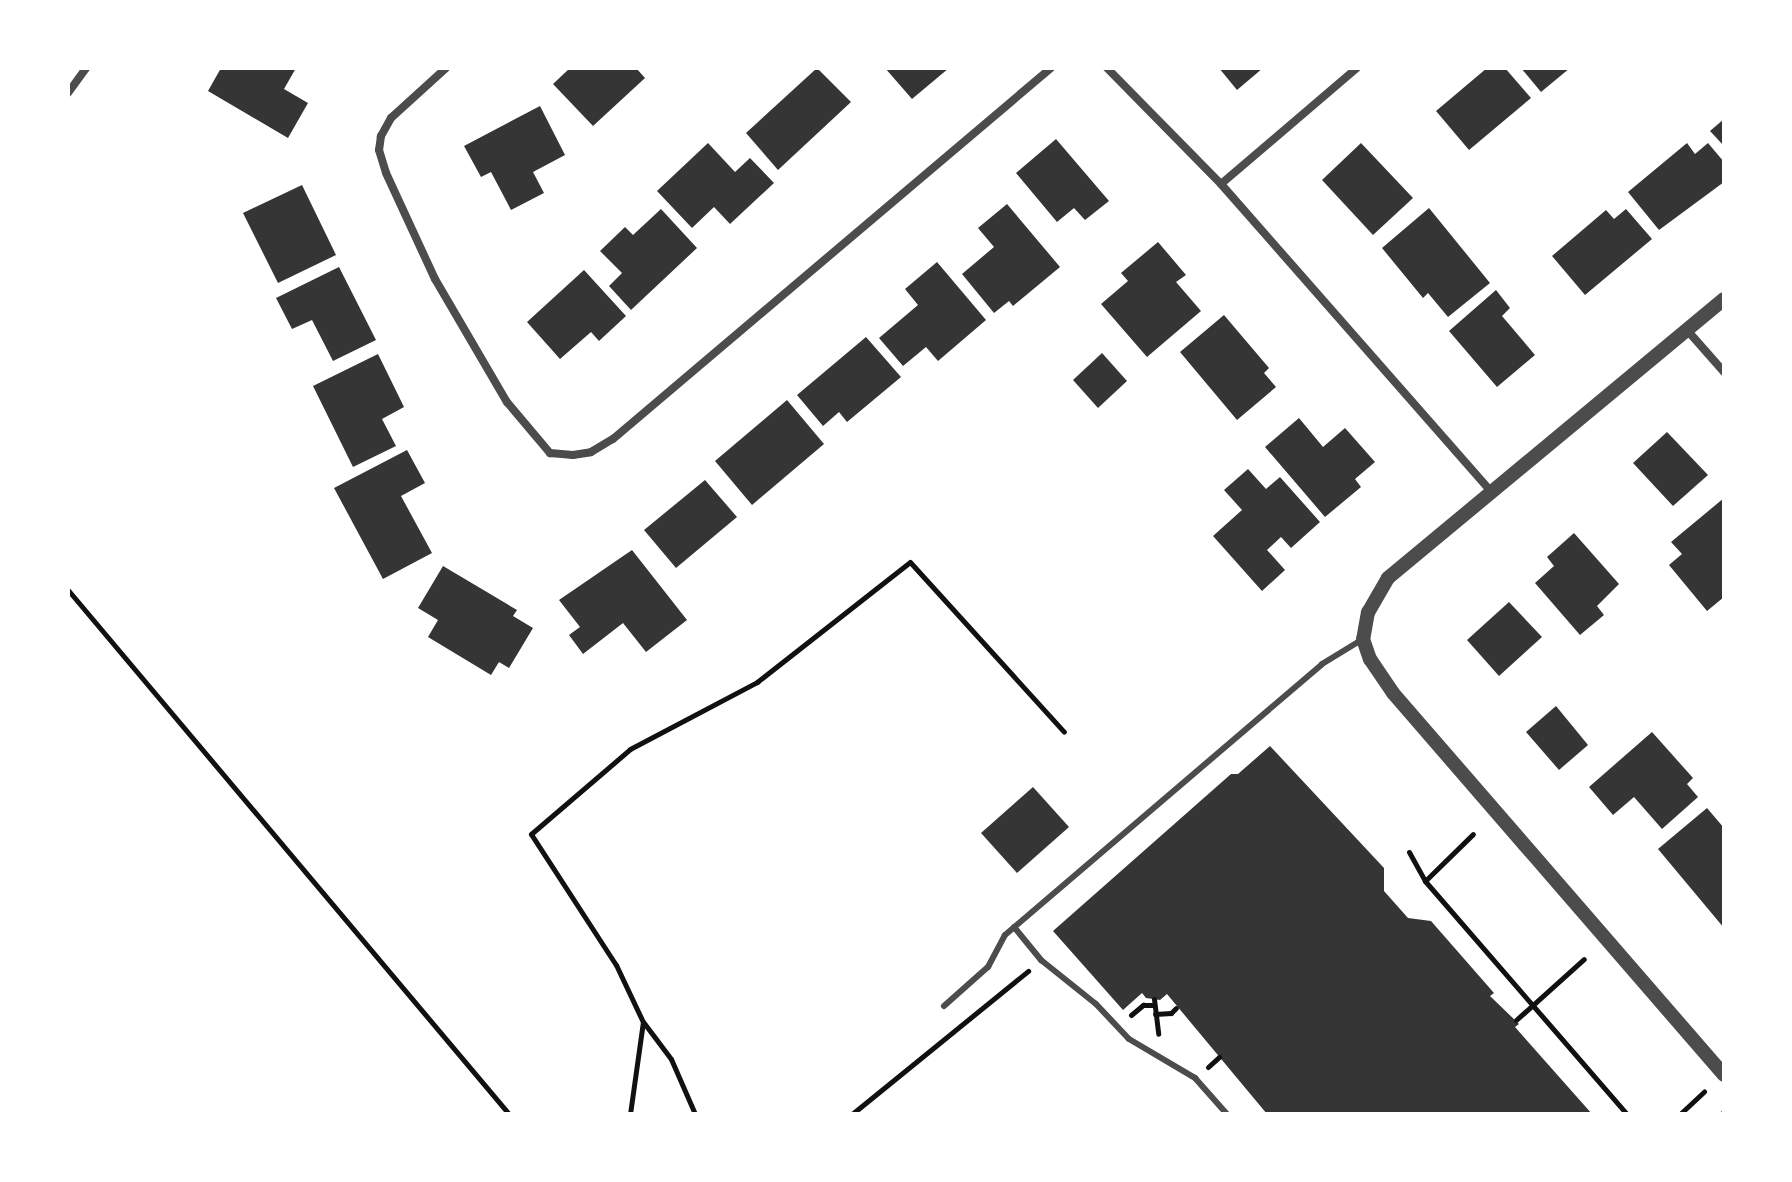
<!DOCTYPE html>
<html>
<head>
<meta charset="utf-8">
<style>
  body { margin:0 }
  #map { position:relative; width:1792px; height:1182px; overflow:hidden; background:#fff; font-family:Lora,serif }
  div>[style] { position:absolute }
  .building>* { inset:0; background:#353535 }
  .path>* { height:5px; margin:-2.5px; padding:0 2.5px; transform-origin:2.5px; border-radius:2.5px; background:#111 }
  .service>* { height:6px; margin:-3px; padding:0 3px; transform-origin:3px; border-radius:3px; background:#4c4c4c }
  .minor>* { height:8px; margin:-4px; padding:0 4px; transform-origin:4px; border-radius:4px; background:#4c4c4c }
  .tertiary>* { height:14px; margin:-7px; padding:0 7px; transform-origin:7px; border-radius:7px; background:#4c4c4c }
  span { translate:-50% -50%; white-space:nowrap; text-align:center; line-height:1.15; -webkit-text-stroke:8px #fff; paint-order:stroke }
  .frame { position:absolute; inset:0; border:70px solid #fff; pointer-events:none }
</style>
</head>
<body>
<div id="map">
  <div class="building">
    <div style="clip-path:polygon(221px 68px,296px 68px,284px 89px,308px 103px,288px 138px,208px 91px)"></div>
    <div style="clip-path:polygon(570px 68px,636px 68px,645px 78px,593px 126px,553px 84px)"></div>
    <div style="clip-path:polygon(817px 68px,851px 102px,778px 170px,746px 133px)"></div>
    <div style="clip-path:polygon(885px 68px,949px 68px,912px 99px)"></div>
    <div style="clip-path:polygon(1219px 68px,1263px 68px,1237px 90px)"></div>
    <div style="clip-path:polygon(1487px 68px,1505px 68px,1531px 98px,1469px 150px,1436px 111px)"></div>
    <div style="clip-path:polygon(1521px 68px,1570px 68px,1541px 92px)"></div>
    <div style="clip-path:polygon(540px 106px,565px 155px,533px 172px,544px 193px,511px 210px,491px 172px,481px 177px,464px 146px)"></div>
    <div style="clip-path:polygon(1724px 119px,1724px 146px,1710px 131px)"></div>
    <div style="clip-path:polygon(1056px 139px,1109px 201px,1085px 220px,1074px 208px,1057px 222px,1016px 173px)"></div>
    <div style="clip-path:polygon(708px 143px,735px 172px,750px 158px,774px 183px,730px 224px,714px 207px,692px 228px,657px 191px)"></div>
    <div style="clip-path:polygon(1361px 143px,1413px 198px,1373px 235px,1322px 180px)"></div>
    <div style="clip-path:polygon(1687px 143px,1695px 154px,1708px 143px,1724px 162px,1724px 182px,1659px 230px,1628px 192px)"></div>
    <div style="clip-path:polygon(302px 185px,336px 255px,278px 283px,243px 213px)"></div>
    <div style="clip-path:polygon(1007px 204px,1060px 267px,1013px 306px,1009px 301px,994px 313px,962px 274px,994px 247px,978px 228px)"></div>
    <div style="clip-path:polygon(1429px 208px,1490px 283px,1448px 317px,1428px 293px,1423px 298px,1382px 248px)"></div>
    <div style="clip-path:polygon(661px 209px,697px 248px,631px 310px,609px 286px,622px 273px,600px 251px,625px 227px,633px 235px)"></div>
    <div style="clip-path:polygon(1626px 209px,1652px 239px,1585px 295px,1552px 256px,1606px 210px,1614px 219px)"></div>
    <div style="clip-path:polygon(1158px 242px,1186px 275px,1176px 282px,1201px 311px,1147px 357px,1101px 304px,1128px 281px,1121px 273px)"></div>
    <div style="clip-path:polygon(937px 262px,986px 320px,938px 361px,926px 347px,903px 366px,879px 338px,918px 305px,905px 289px)"></div>
    <div style="clip-path:polygon(339px 267px,376px 340px,333px 361px,312px 320px,292px 329px,276px 298px)"></div>
    <div style="clip-path:polygon(584px 270px,626px 316px,599px 341px,591px 332px,560px 359px,527px 322px)"></div>
    <div style="clip-path:polygon(1496px 290px,1510px 308px,1502px 316px,1535px 355px,1497px 387px,1449px 331px)"></div>
    <div style="clip-path:polygon(1224px 315px,1269px 368px,1264px 373px,1276px 387px,1237px 420px,1180px 352px)"></div>
    <div style="clip-path:polygon(866px 337px,901px 377px,847px 422px,839px 412px,823px 426px,797px 395px)"></div>
    <div style="clip-path:polygon(1102px 353px,1127px 381px,1098px 408px,1073px 380px)"></div>
    <div style="clip-path:polygon(378px 354px,404px 407px,382px 419px,396px 446px,353px 467px,313px 386px)"></div>
    <div style="clip-path:polygon(787px 400px,824px 444px,752px 505px,715px 461px)"></div>
    <div style="clip-path:polygon(1299px 418px,1323px 447px,1345px 428px,1375px 462px,1355px 479px,1361px 487px,1325px 517px,1265px 447px)"></div>
    <div style="clip-path:polygon(1667px 432px,1708px 475px,1673px 506px,1633px 463px)"></div>
    <div style="clip-path:polygon(407px 450px,425px 483px,401px 496px,432px 553px,383px 579px,334px 488px)"></div>
    <div style="clip-path:polygon(1248px 469px,1266px 489px,1280px 477px,1320px 522px,1291px 548px,1281px 537px,1267px 550px,1285px 570px,1262px 591px,1213px 536px,1242px 510px,1224px 490px)"></div>
    <div style="clip-path:polygon(705px 480px,737px 517px,676px 568px,644px 530px)"></div>
    <div style="clip-path:polygon(1724px 498px,1724px 597px,1707px 611px,1669px 565px,1682px 554px,1671px 542px)"></div>
    <div style="clip-path:polygon(1574px 533px,1619px 584px,1597px 606px,1604px 615px,1580px 635px,1535px 583px,1554px 566px,1547px 557px)"></div>
    <div style="clip-path:polygon(632px 550px,687px 620px,646px 652px,623px 623px,583px 654px,569px 635px,580px 627px,559px 600px)"></div>
    <div style="clip-path:polygon(443px 566px,517px 610px,513px 616px,533px 628px,509px 668px,499px 662px,491px 675px,428px 637px,438px 620px,418px 608px)"></div>
    <div style="clip-path:polygon(1509px 602px,1542px 637px,1499px 676px,1467px 640px)"></div>
    <div style="clip-path:polygon(1556px 706px,1588px 745px,1559px 770px,1526px 732px)"></div>
    <div style="clip-path:polygon(1652px 732px,1693px 778px,1687px 784px,1698px 797px,1662px 829px,1634px 797px,1613px 815px,1589px 787px)"></div>
    <div style="clip-path:polygon(1270px 746px,1384px 868px,1384px 891px,1408px 918px,1431px 921px,1494px 993px,1490px 996px,1519px 1024px,1515px 1027px,1592px 1114px,1267px 1114px,1167px 994px,1160px 1000px,1146px 998px,1142px 993px,1123px 1010px,1053px 931px,1231px 774px,1238px 774px)"></div>
    <div style="clip-path:polygon(1033px 787px,1069px 827px,1017px 873px,981px 833px)"></div>
    <div style="clip-path:polygon(1707px 808px,1724px 828px,1724px 928px,1658px 849px)"></div>
  </div>
  <div class="path">
    <div style="left:68px;top:590px;width:685px;rotate:49.92deg"></div>
    <div style="left:1409px;top:852px;width:33px;rotate:61deg"></div>
    <div style="left:1425px;top:881px;width:308px;rotate:49.1deg"></div>
    <div style="left:1425px;top:881px;width:67px;rotate:-44.4deg"></div>
    <div style="left:1154px;top:999px;width:35px;rotate:83deg"></div>
    <div style="left:1155px;top:1014px;width:16px;rotate:-4deg"></div>
    <div style="left:1171px;top:1013px;width:7px;rotate:-45deg"></div>
    <div style="left:1131px;top:1015px;width:16px;rotate:-40deg"></div>
    <div style="left:1143px;top:1005px;width:11px"></div>
    <div style="left:1516px;top:1020px;width:91px;rotate:-41.9deg"></div>
    <div style="left:644px;top:1023px;width:45px;rotate:53.1deg"></div>
    <div style="left:671px;top:1059px;width:60px;rotate:66.4deg"></div>
    <div style="left:1208px;top:1067px;width:15px;rotate:-42deg"></div>
    <div style="left:630px;top:1114px;width:93px;rotate:-82deg"></div>
    <div style="left:643px;top:1022px;width:63px;rotate:-115.3deg"></div>
    <div style="left:616px;top:965px;width:156px;rotate:-123deg"></div>
    <div style="left:531px;top:834px;width:130px;rotate:-40.6deg"></div>
    <div style="left:630px;top:749px;width:144px;rotate:-27.8deg"></div>
    <div style="left:757px;top:682px;width:194px;rotate:-38.1deg"></div>
    <div style="left:910px;top:562px;width:229px;rotate:47.8deg"></div>
    <div style="left:852px;top:1114px;width:227px;rotate:-39.1deg"></div>
    <div style="left:1680px;top:1114px;width:33px;rotate:-43deg"></div>
  </div>
  <div class="service">
    <div style="left:1014px;top:927px;width:43px;rotate:50.7deg"></div>
    <div style="left:1041px;top:960px;width:70px;rotate:38.7deg"></div>
    <div style="left:1096px;top:1004px;width:48px;rotate:46.7deg"></div>
    <div style="left:1129px;top:1039px;width:77px;rotate:30.6deg"></div>
    <div style="left:1195px;top:1078px;width:48px;rotate:48.4deg"></div>
    <div style="left:944px;top:1006px;width:59px;rotate:-41.6deg"></div>
    <div style="left:988px;top:967px;width:36px;rotate:-62deg"></div>
    <div style="left:1005px;top:935px;width:417px;rotate:-40.5deg"></div>
    <div style="left:1322px;top:664px;width:48px;rotate:-31.4deg"></div>
    <div style="left:1723px;top:1114px;width:1px;rotate:-45deg"></div>
  </div>
  <div class="minor">
    <div style="left:446px;top:68px;width:74px;rotate:137.7deg"></div>
    <div style="left:391px;top:118px;width:21px;rotate:119deg"></div>
    <div style="left:381px;top:136px;width:14px;rotate:98deg"></div>
    <div style="left:379px;top:150px;width:24px;rotate:73deg"></div>
    <div style="left:386px;top:173px;width:117px;rotate:65.2deg"></div>
    <div style="left:435px;top:279px;width:143px;rotate:59.7deg"></div>
    <div style="left:507px;top:402px;width:67px;rotate:49.9deg"></div>
    <div style="left:550px;top:453px;width:23px;rotate:5deg"></div>
    <div style="left:573px;top:455px;width:18px;rotate:-9deg"></div>
    <div style="left:591px;top:452px;width:26px;rotate:-31deg"></div>
    <div style="left:613px;top:439px;width:574px;rotate:-40.27deg"></div>
    <div style="left:1107px;top:68px;width:163px;rotate:45.5deg"></div>
    <div style="left:1221px;top:184px;width:411px;rotate:48.7deg"></div>
    <div style="left:68px;top:93px;width:31px;rotate:-54deg"></div>
    <div style="left:1221px;top:184px;width:179px;rotate:-40.5deg"></div>
    <div style="left:1687px;top:330px;width:56px;rotate:48.6deg"></div>
  </div>
  <div class="tertiary">
    <div style="left:1724px;top:299px;width:437px;rotate:140.3deg"></div>
    <div style="left:1388px;top:578px;width:39px;rotate:120deg"></div>
    <div style="left:1368px;top:612px;width:27px;rotate:100deg"></div>
    <div style="left:1363px;top:639px;width:21px;rotate:71deg"></div>
    <div style="left:1370px;top:659px;width:41px;rotate:55.9deg"></div>
    <div style="left:1393px;top:693px;width:505px;rotate:49.09deg"></div>
  </div>
  <div class="frame"></div>
</div>
</body>
</html>
